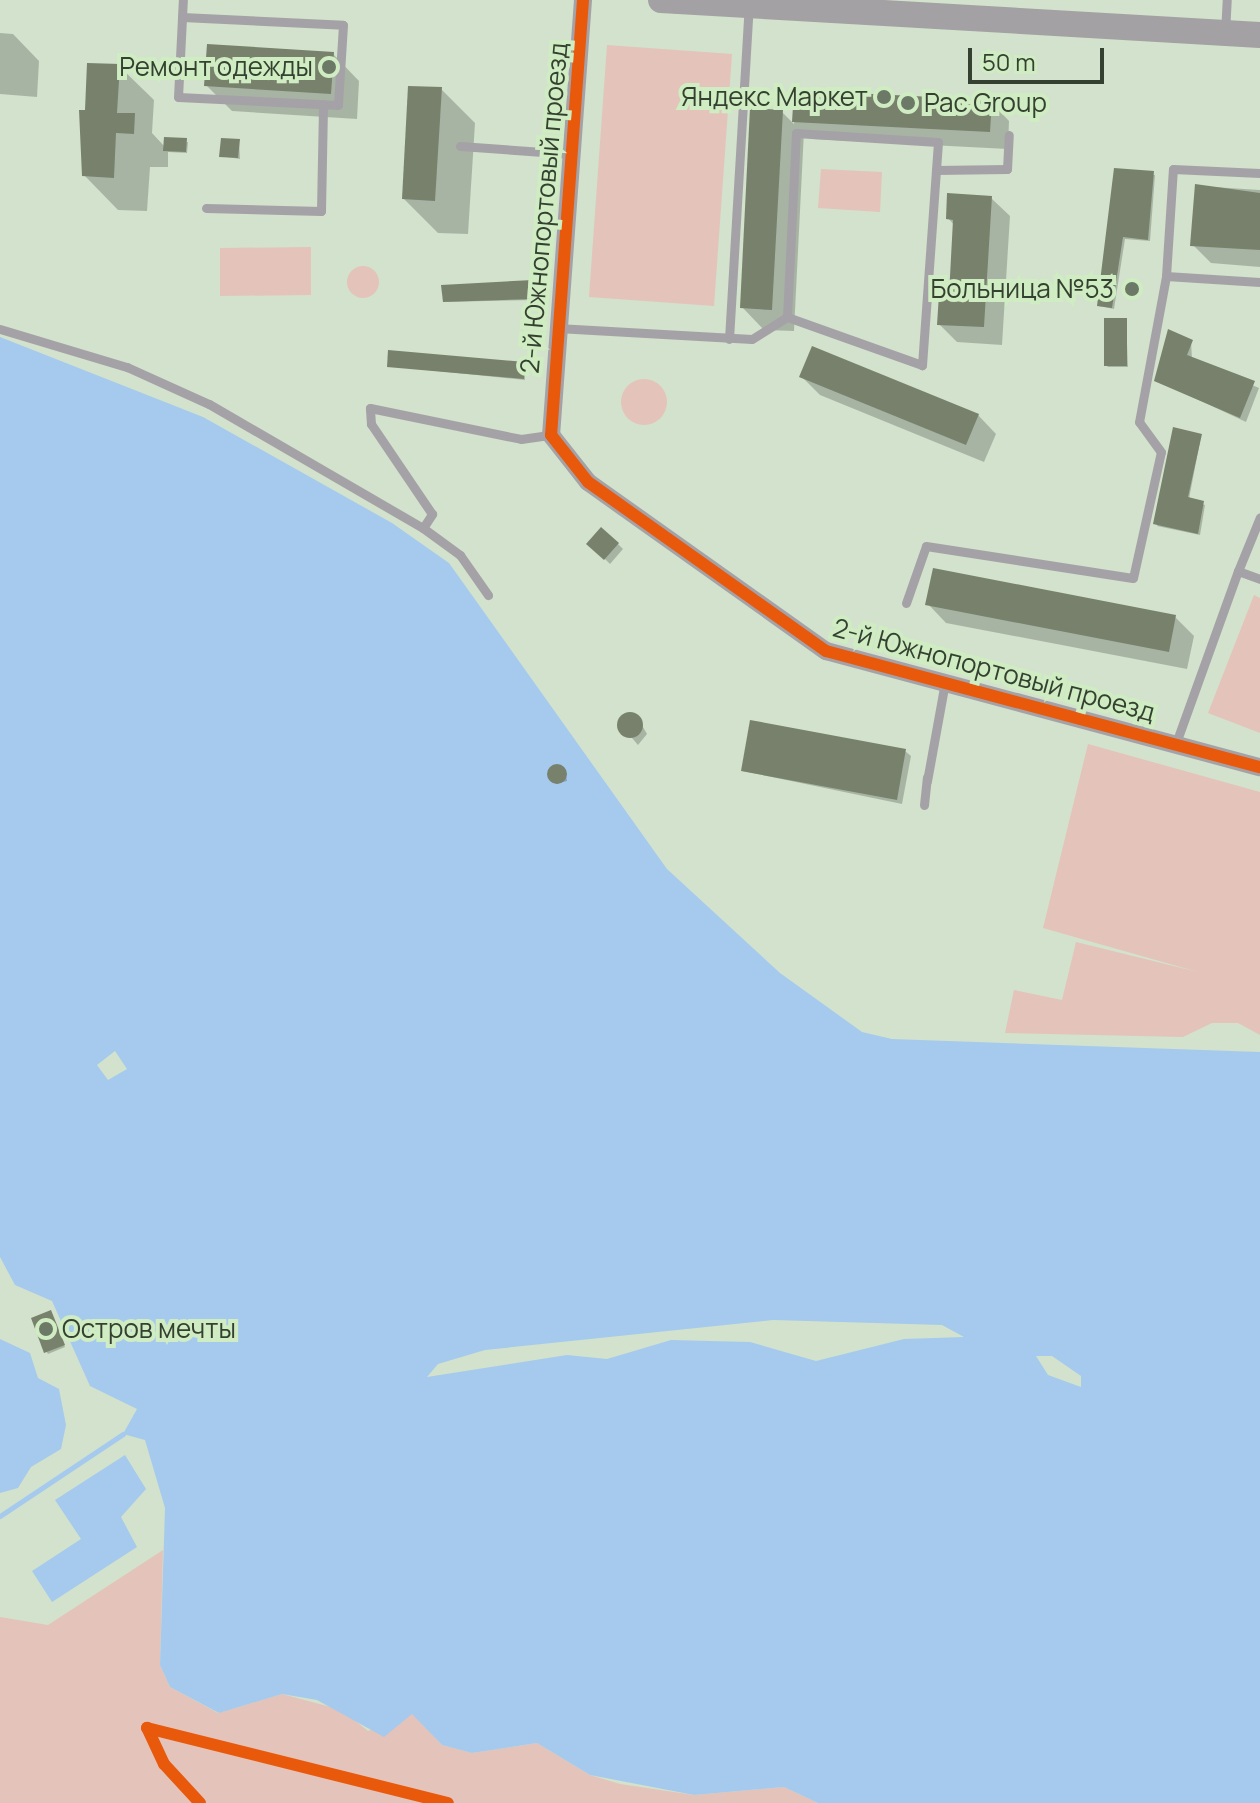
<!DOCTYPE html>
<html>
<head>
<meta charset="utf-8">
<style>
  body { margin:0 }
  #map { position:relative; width:1260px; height:1803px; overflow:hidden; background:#d2e2cc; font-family:Manrope,sans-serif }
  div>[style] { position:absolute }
  .green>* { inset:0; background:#e4c3ba }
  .round { border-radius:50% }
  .water>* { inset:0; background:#a5caed }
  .shadow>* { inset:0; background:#0003 }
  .stream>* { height:5px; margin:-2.5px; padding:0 2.5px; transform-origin:2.5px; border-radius:2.5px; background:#a5caed }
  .building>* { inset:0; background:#78816b }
  .lane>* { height:9px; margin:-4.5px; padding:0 4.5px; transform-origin:4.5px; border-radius:4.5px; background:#a5a2a7 }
  .street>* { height:18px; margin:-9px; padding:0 9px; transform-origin:9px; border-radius:9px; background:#a5a2a7 }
  .secondary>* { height:26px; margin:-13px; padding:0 13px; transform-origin:13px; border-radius:13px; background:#a3a1a3 }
  .cycleway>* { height:12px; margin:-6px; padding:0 6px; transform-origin:6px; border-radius:6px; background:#e8590c }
  .dots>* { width:22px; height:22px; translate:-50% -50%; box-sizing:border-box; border:4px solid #cfecc2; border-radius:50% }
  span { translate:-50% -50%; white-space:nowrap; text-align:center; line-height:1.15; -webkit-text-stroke:8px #cfecc2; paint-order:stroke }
  .poi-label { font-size:26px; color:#354130 }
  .right { translate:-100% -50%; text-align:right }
  .left { translate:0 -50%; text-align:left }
  .street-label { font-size:26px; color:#354130 }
  .scale { position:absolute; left:968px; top:48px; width:136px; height:36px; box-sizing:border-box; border:4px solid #354130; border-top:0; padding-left:10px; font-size:24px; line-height:28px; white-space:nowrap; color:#354130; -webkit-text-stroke:6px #cfecc2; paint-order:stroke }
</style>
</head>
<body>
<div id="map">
  <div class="green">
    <div style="clip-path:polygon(607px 45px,732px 54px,714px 306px,589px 297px)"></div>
    <div style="clip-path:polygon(821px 169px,882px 172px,880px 212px,818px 208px)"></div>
    <div style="clip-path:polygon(311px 247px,311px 295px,220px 296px,220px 248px)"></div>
    <div class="round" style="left:347px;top:266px;width:32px;height:32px"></div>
    <div class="round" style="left:621px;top:379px;width:46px;height:46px"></div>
    <div style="clip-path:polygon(1254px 595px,1260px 598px,1260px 733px,1208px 713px)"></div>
    <div style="clip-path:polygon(1088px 744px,1260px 792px,1260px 1035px,1238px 1023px,1212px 1023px,1183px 1037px,1005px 1033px,1014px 990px,1062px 1000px,1076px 942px,1198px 972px,1043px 928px)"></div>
    <div style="clip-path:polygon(163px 1550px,160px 1665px,170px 1687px,218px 1713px,282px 1694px,342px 1710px,368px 1731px,412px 1713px,442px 1745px,472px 1753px,537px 1743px,590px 1775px,620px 1784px,694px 1795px,784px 1787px,818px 1803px,0 1803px,0 1617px,48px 1625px)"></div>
  </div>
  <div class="water">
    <div style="clip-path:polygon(evenodd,0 337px,203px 417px,392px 523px,449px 563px,667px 869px,780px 973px,862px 1032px,892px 1039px,1260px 1052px,1260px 1803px,818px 1803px,784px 1787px,694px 1795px,590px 1775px,537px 1743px,472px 1753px,442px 1745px,412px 1714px,384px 1737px,317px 1700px,282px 1694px,219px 1713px,170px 1687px,160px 1665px,165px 1508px,145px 1440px,123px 1434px,137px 1409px,90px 1386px,52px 1301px,15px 1285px,0 1257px,0 337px,115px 1051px,127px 1069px,108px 1080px,97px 1065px,115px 1051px,0 337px,773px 1320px,942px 1325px,964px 1337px,904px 1339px,816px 1361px,750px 1342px,671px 1340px,607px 1359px,567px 1355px,427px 1377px,438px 1364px,485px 1350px,773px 1320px,0 337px,1036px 1356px,1052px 1356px,1081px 1376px,1081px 1387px,1048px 1375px,1036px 1356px)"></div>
    <div style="clip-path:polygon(0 1339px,30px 1353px,38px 1378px,59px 1389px,66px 1425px,61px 1449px,31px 1467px,18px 1488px,0 1493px)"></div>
    <div style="clip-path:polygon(125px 1455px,146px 1489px,121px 1517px,137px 1547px,52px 1602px,32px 1571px,81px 1539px,55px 1500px)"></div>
  </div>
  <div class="shadow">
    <div style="clip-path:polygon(0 33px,13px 34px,39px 61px,37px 97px,0 94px)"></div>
    <div style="clip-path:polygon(333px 54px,359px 81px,357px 119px,232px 111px,206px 85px)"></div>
    <div style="clip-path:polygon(119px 66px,154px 100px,152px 133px,165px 147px,188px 142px,187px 153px,168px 152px,168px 167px,150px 167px,147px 211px,118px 210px,84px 175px,87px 112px)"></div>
    <div style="clip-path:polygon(441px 89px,475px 123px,468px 234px,438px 233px,404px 199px)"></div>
    <div style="clip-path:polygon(796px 92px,991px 102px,1009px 121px,1008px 149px,812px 139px,804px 131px,794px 331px,764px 330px,742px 307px,782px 112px,794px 124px)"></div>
    <div style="clip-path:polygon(239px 141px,240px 159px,221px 156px)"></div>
    <div style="clip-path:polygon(1116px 170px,1155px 175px,1150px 241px,1125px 239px,1114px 309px,1099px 306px)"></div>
    <div style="clip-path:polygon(1197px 186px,1260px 190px,1260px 267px,1211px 263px,1193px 245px)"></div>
    <div style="clip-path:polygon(991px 198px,1010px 216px,1002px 345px,957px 342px,939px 324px,951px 297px,955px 226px,948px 218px)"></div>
    <div style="clip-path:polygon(533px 282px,535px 300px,444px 302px)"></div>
    <div style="clip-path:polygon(1126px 320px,1128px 367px,1108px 367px,1106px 365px)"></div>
    <div style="clip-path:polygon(1191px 341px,1192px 359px,1259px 388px,1246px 422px,1156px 380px)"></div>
    <div style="clip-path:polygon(524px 364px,525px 380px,389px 366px)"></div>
    <div style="clip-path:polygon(802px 377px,978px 415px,996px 434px,984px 462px,820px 395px)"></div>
    <div style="clip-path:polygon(1201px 436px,1189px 499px,1205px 505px,1200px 535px,1157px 526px)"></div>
    <div style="clip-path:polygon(589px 543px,618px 544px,623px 549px,610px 564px)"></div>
    <div style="clip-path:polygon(928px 604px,1175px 617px,1194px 636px,1187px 669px,946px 623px)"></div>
    <div style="clip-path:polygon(625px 715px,636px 715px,647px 734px,638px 745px,619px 723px)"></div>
    <div style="clip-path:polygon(905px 751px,911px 756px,902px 804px,743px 771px)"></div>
    <div style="clip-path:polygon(564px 768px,567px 781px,556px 784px,551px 769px)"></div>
    <div style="clip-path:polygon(51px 1313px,65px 1347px,48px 1354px,46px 1351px)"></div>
  </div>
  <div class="stream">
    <div style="left:0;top:1516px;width:148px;rotate:-33.7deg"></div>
  </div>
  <div class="building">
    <div style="clip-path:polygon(207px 44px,334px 52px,331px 94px,204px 86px)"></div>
    <div style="clip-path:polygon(87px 63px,120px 64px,117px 113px,135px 113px,134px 134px,116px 133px,114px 178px,82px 176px,79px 110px,85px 110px)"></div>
    <div style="clip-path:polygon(408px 86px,442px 87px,435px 201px,402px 199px)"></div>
    <div style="clip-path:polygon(794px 90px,992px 100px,990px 132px,792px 122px)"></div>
    <div style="clip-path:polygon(750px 108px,783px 110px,772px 310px,740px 308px)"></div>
    <div style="clip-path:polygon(164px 137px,187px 138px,186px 152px,163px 151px)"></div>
    <div style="clip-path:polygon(221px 138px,240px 139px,238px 158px,219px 157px)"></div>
    <div style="clip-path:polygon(1114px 168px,1154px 171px,1148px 240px,1123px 237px,1112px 308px,1097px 306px)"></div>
    <div style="clip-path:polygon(1195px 184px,1260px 193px,1260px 250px,1190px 246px)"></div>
    <div style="clip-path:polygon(947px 193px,992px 196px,984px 327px,937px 325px,939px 294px,949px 295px,953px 220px,946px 219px)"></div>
    <div style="clip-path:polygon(533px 280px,534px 299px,443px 302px,441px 285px)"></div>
    <div style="clip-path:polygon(1104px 318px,1127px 318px,1127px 366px,1104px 366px)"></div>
    <div style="clip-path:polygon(1168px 329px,1193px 340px,1187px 355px,1255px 381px,1240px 418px,1154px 381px)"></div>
    <div style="clip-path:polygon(812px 346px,979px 414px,966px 445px,799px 377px)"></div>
    <div style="clip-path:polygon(388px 350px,525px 362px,524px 379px,387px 367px)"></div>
    <div style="clip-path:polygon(1173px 427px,1202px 434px,1188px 497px,1204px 501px,1198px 534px,1153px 524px)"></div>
    <div style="clip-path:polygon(601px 527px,619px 543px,604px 560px,586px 544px)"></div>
    <div style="clip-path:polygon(933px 568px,1176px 615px,1169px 652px,925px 605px)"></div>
    <div class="round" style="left:617px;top:712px;width:26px;height:26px"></div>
    <div style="clip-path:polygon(750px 720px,906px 749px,897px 800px,741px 771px)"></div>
    <div class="round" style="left:547px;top:764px;width:20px;height:20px"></div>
    <div style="clip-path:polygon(51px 1310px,65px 1345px,44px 1353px,31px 1318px)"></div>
  </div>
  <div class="lane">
    <div style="left:182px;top:17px;width:161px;rotate:2.8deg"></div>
    <div style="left:343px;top:25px;width:80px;rotate:93.6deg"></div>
    <div style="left:338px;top:105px;width:160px;rotate:-177.1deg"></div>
    <div style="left:178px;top:97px;width:80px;rotate:-87.1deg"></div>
    <div style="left:182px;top:17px;width:17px;rotate:-87deg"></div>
    <div style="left:1225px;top:33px;width:33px;rotate:-87deg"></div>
    <div style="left:796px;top:133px;width:142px;rotate:3.6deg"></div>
    <div style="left:938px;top:142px;width:224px;rotate:94.1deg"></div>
    <div style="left:922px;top:365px;width:143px;rotate:-160.4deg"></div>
    <div style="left:787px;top:317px;width:184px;rotate:-87.2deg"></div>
    <div style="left:460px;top:146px;width:111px;rotate:4.1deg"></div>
    <div style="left:936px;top:170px;width:71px;rotate:-0.8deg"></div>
    <div style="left:1007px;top:169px;width:34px;rotate:-87deg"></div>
    <div style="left:206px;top:208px;width:115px;rotate:1.5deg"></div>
    <div style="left:321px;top:211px;width:107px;rotate:-88.9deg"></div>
    <div style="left:1166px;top:276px;width:94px;rotate:3.7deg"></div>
    <div style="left:557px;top:328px;width:195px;rotate:3.2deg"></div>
    <div style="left:752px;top:339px;width:41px;rotate:-32.2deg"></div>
    <div style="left:0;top:329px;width:133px;rotate:16.7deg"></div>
    <div style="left:127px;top:367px;width:90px;rotate:24.3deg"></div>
    <div style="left:209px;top:404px;width:247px;rotate:30.1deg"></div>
    <div style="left:423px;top:528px;width:46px;rotate:36.1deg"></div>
    <div style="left:460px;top:555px;width:49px;rotate:55deg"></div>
    <div style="left:729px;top:339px;width:333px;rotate:-86.6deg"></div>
    <div style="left:423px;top:528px;width:17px;rotate:-57deg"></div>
    <div style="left:432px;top:514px;width:109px;rotate:-124.1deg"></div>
    <div style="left:371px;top:424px;width:16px;rotate:-94deg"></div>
    <div style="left:370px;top:408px;width:154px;rotate:11.6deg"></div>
    <div style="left:521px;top:439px;width:30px;rotate:-8deg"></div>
    <div style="left:1238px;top:571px;width:58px;rotate:-67.8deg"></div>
    <div style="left:906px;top:603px;width:60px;rotate:-70.7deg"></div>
    <div style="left:926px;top:546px;width:209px;rotate:8.8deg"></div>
    <div style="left:1133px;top:578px;width:129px;rotate:-77.5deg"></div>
    <div style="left:1161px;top:452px;width:37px;rotate:-126deg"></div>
    <div style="left:1139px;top:422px;width:148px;rotate:-79.5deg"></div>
    <div style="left:1166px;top:276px;width:107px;rotate:-86.3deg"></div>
    <div style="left:1173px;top:169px;width:87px;rotate:2.6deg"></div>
    <div style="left:1176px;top:743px;width:183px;rotate:-70.2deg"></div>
    <div style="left:1238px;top:571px;width:23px;rotate:20deg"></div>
    <div style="left:927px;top:781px;width:101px;rotate:-79.7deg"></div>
    <div style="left:924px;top:805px;width:28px;rotate:-84deg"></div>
  </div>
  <div class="street">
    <div style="left:583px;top:0;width:436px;rotate:94.2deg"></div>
    <div style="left:551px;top:435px;width:60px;rotate:51.8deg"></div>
    <div style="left:588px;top:482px;width:292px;rotate:35.4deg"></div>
    <div style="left:826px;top:651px;width:449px;rotate:15deg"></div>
  </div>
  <div class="secondary">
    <div style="left:661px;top:0;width:600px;rotate:3.34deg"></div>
  </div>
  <div class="cycleway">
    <div style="left:583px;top:0;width:436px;rotate:94.2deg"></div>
    <div style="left:551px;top:435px;width:60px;rotate:51.8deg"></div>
    <div style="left:588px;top:482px;width:292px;rotate:35.4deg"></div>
    <div style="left:826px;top:651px;width:449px;rotate:15deg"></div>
    <div style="left:200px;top:1803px;width:53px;rotate:-132.7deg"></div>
    <div style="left:164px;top:1764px;width:40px;rotate:-115deg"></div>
    <div style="left:147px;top:1728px;width:310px;rotate:14deg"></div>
  </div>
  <div class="dots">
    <div style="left:329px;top:67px;background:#6c7967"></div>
    <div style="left:884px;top:97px;background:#6c7967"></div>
    <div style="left:908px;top:103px;background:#6c7967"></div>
    <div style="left:1132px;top:289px;background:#6c7967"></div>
    <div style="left:46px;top:1329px;background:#6c7967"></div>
  </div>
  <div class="poi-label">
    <span class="right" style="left:313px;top:67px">Ремонт одежды</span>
    <span class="right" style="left:868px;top:97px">Яндекс Маркет</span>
    <span class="left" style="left:924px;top:103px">Pac Group</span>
    <span class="right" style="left:1114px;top:289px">Больница №53</span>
    <span class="left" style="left:62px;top:1329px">Остров мечты</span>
  </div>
  <div class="street-label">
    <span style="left:544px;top:208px;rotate:-85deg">2-й Южнопортовый проезд</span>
    <span style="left:994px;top:670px;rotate:15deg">2-й Южнопортовый проезд</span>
  </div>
  <div class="scale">50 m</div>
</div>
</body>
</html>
